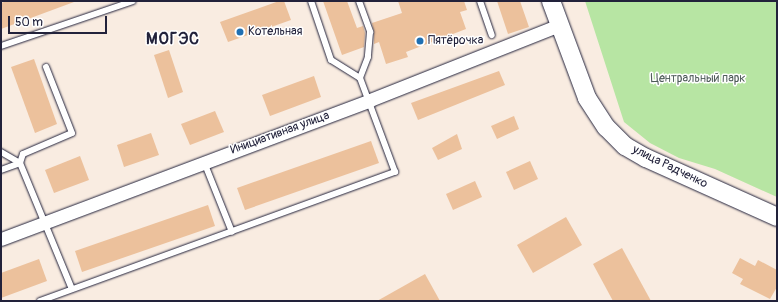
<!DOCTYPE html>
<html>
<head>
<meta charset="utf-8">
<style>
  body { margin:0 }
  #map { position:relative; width:778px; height:302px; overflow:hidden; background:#f9ece1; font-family:Pangolin,sans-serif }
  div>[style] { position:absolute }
  .green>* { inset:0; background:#b7e5a3 }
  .building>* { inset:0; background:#ecc19c }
  .roads { filter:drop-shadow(0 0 1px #22223b) drop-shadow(0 0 1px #22223b) }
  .lane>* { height:6px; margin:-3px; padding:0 3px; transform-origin:3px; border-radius:3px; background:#fff }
  .street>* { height:13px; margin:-6.5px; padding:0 6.5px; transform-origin:6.5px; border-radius:6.5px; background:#fff }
  .secondary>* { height:18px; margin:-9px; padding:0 9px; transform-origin:9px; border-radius:9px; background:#fff }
  .dots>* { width:11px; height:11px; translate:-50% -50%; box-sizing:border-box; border:2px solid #fff; border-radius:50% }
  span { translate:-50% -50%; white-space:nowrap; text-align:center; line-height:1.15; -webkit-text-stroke:3px #fff; paint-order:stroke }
  .poi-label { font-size:12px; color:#22223b }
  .left { translate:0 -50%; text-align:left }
  .park-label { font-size:12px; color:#4f5c5a }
  .street-label { font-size:12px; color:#22223b }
  .district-label { font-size:16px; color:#22223b; font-weight:700; letter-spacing:1px }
  .frame { position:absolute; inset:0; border:2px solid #22223b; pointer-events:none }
  .scale { position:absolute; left:8px; top:16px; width:99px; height:18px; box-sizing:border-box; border:2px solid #22223b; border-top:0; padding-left:5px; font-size:12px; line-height:14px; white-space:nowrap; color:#22223b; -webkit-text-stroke:3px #fff; paint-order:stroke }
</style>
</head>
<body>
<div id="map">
  <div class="green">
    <div style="clip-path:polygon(585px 1px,777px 1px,777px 197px,715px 169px,679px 158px,650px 143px,624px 122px)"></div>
  </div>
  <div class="building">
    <div style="clip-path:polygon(7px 1px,74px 1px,74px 2px,1px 29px,1px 3px)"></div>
    <div style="clip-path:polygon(279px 1px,284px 1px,291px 20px,228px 42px,220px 22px)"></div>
    <div style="clip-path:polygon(323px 1px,347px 1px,357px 28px,363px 26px,365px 33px,364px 47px,342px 55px)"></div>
    <div style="clip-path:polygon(398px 1px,464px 1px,467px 10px,460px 12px,466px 29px,406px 52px,408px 57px,386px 64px,379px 42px,374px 44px,374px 32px,372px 23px,402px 13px)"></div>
    <div style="clip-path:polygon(497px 1px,520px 1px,529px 27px,508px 34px)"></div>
    <div style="clip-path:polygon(169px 50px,183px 92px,168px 98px,154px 55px)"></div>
    <div style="clip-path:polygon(34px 59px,57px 124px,35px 133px,11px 67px)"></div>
    <div style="clip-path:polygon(499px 71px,505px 85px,418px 120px,411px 103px)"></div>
    <div style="clip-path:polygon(314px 76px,321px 97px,270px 116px,262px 95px)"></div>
    <div style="clip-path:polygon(215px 111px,224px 132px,190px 145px,181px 124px)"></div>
    <div style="clip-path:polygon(514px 116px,519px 129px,497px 139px,491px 126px)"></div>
    <div style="clip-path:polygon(151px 133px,159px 155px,124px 167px,117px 145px)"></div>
    <div style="clip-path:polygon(457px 134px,462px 149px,438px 160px,432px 148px)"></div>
    <div style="clip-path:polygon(371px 141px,379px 163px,245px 210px,237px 188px)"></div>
    <div style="clip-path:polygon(80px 156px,89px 180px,54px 193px,45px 170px)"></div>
    <div style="clip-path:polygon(530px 161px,538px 179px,514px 190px,506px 172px)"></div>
    <div style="clip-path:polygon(475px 181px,482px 197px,453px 210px,446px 194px)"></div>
    <div style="clip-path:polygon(208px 205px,215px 226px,82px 272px,75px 251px)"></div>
    <div style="clip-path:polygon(566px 217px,582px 245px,533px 273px,517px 245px)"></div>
    <div style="clip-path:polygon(622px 248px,651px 301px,613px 301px,593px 264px)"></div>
    <div style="clip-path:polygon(740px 258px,755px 266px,758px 260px,777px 270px,777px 287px,770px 299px,740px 284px,743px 279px,732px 273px)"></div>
    <div style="clip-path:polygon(39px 259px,47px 281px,1px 298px,1px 273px)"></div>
    <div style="clip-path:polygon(425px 274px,440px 301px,377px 301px)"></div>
  </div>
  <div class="roads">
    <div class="lane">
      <div style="left:359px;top:1px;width:33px;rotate:70deg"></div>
      <div style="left:370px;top:32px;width:25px;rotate:95deg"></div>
      <div style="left:368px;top:57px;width:22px;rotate:111deg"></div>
      <div style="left:480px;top:1px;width:36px;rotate:71deg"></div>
      <div style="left:1px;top:46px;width:139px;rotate:-18.8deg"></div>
      <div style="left:1px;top:152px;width:22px;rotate:30deg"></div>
      <div style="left:20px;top:163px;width:9px;rotate:-72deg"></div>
      <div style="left:23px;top:154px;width:53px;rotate:-23.2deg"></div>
      <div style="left:72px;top:133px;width:71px;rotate:-111.5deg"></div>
      <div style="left:204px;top:162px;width:75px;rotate:68.2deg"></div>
      <div style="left:1px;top:170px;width:20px;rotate:-20deg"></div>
      <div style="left:20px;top:163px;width:136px;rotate:67.6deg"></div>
      <div style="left:40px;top:301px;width:378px;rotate:-20deg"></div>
      <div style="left:395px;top:172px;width:100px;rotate:-110.4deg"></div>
      <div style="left:360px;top:78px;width:34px;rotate:-148deg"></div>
      <div style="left:331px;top:60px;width:62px;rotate:-108.7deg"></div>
    </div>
    <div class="street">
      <div style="left:1px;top:239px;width:394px;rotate:-20.6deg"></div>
      <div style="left:370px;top:100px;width:203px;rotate:-21.6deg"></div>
    </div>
    <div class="secondary">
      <div style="left:551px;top:1px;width:103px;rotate:69.6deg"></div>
      <div style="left:587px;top:98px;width:35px;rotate:57deg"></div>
      <div style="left:606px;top:127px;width:27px;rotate:45deg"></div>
      <div style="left:625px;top:146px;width:24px;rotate:30deg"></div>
      <div style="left:646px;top:158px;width:144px;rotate:24.2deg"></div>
    </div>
  </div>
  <div class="dots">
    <div style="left:240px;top:32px;background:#1f6fb2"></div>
    <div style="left:420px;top:41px;background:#1f6fb2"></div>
  </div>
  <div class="poi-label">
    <span class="left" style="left:248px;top:32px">Котельная</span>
    <span class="left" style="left:428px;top:41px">Пятёрочка</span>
  </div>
  <div class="park-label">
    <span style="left:698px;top:79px">Центральный парк</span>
  </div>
  <div class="street-label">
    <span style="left:280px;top:133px;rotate:-20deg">Инициативная улица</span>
    <span style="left:670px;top:167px;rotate:26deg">улица Радченко</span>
  </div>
  <div class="district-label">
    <span style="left:173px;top:39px">МОГЭС</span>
  </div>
  <div class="frame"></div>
  <div class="scale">50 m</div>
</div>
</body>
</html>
